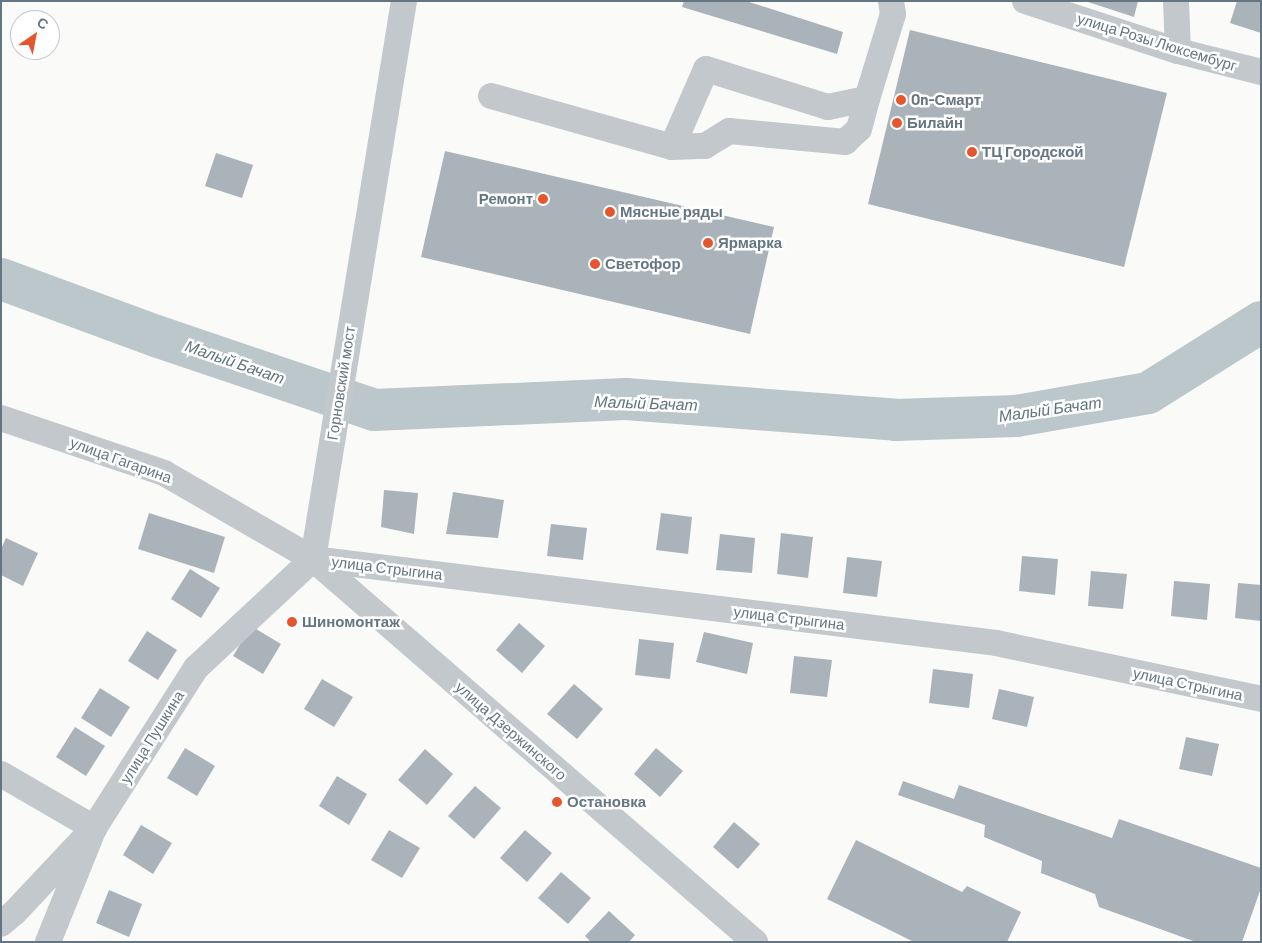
<!DOCTYPE html>
<html>
<head>
<meta charset="utf-8">
<style>
  body { margin:0 }
  #map { position:relative; width:1262px; height:943px; overflow:hidden; background:#fafaf8; font-family:Barlow,sans-serif }
  div>[style] { position:absolute }
  .river>* { height:42px; margin:-21px; padding:0 21px; transform-origin:21px; border-radius:21px; background:#bbc7cb }
  .building>* { inset:0; background:#aab3b9 }
  .minor>* { height:26px; margin:-13px; padding:0 13px; transform-origin:13px; border-radius:13px; background:#c3c8cc }
  .dots>* { width:14px; height:14px; translate:-50% -50%; box-sizing:border-box; border:2px solid #fff; border-radius:50% }
  span { translate:-50% -50%; white-space:nowrap; text-align:center; line-height:1.15; -webkit-text-stroke:5px #fff; paint-order:stroke }
  .street-label { font-size:15px; color:#657683 }
  .poi-label { font-size:15px; color:#657683; font-weight:700 }
  .left { translate:0 -50%; text-align:left }
  .right { translate:-100% -50%; text-align:right }
  .water-label { font-size:16px; color:#60757c; font-style:italic }
  .frame { position:absolute; inset:0; border:2px solid #657683; pointer-events:none }
  .north { position:absolute; left:10px; top:10px; width:50px; height:50px; box-sizing:border-box; background:#fff; border:1px solid #c1c8cd; border-radius:50%; rotate:33deg; font-size:14px; font-weight:700; line-height:20px; text-align:center; color:#657683 }
  .north::after { content:''; display:block; margin:auto; width:18px; height:22px; background:#e4572e; clip-path:polygon(50% 0,100% 100%,50% 72%,0 100%) }
</style>
</head>
<body>
<div id="map">
  <div class="river">
    <div style="left:1px;top:279px;width:165px;rotate:20.2deg"></div>
    <div style="left:156px;top:336px;width:230px;rotate:18.7deg"></div>
    <div style="left:374px;top:410px;width:252px;rotate:-2.5deg"></div>
    <div style="left:626px;top:399px;width:271px;rotate:4.4deg"></div>
    <div style="left:896px;top:420px;width:120px;rotate:-1.9deg"></div>
    <div style="left:1016px;top:416px;width:134px;rotate:-9.9deg"></div>
    <div style="left:1148px;top:393px;width:133px;rotate:-32.1deg"></div>
  </div>
  <div class="building">
    <div style="clip-path:polygon(684px 1px,746px 1px,843px 32px,837px 54px,682px 7px)"></div>
    <div style="clip-path:polygon(1085px 1px,1138px 1px,1134px 17px)"></div>
    <div style="clip-path:polygon(1237px 1px,1261px 1px,1261px 33px,1230px 23px)"></div>
    <div style="clip-path:polygon(910px 30px,1167px 93px,1124px 267px,868px 204px)"></div>
    <div style="clip-path:polygon(445px 151px,774px 227px,750px 334px,421px 257px)"></div>
    <div style="clip-path:polygon(216px 153px,253px 165px,242px 198px,205px 186px)"></div>
    <div style="clip-path:polygon(384px 490px,418px 493px,414px 534px,381px 527px)"></div>
    <div style="clip-path:polygon(453px 492px,504px 500px,498px 538px,446px 534px)"></div>
    <div style="clip-path:polygon(149px 513px,225px 537px,214px 573px,138px 549px)"></div>
    <div style="clip-path:polygon(661px 513px,692px 517px,688px 554px,656px 550px)"></div>
    <div style="clip-path:polygon(551px 524px,587px 528px,583px 560px,547px 556px)"></div>
    <div style="clip-path:polygon(781px 533px,813px 537px,808px 578px,777px 574px)"></div>
    <div style="clip-path:polygon(720px 534px,755px 538px,752px 573px,716px 570px)"></div>
    <div style="clip-path:polygon(6px 538px,38px 553px,23px 586px,1px 575px,1px 549px)"></div>
    <div style="clip-path:polygon(1022px 556px,1058px 559px,1055px 595px,1019px 591px)"></div>
    <div style="clip-path:polygon(847px 557px,882px 561px,877px 597px,843px 593px)"></div>
    <div style="clip-path:polygon(190px 569px,220px 588px,201px 618px,171px 599px)"></div>
    <div style="clip-path:polygon(1091px 571px,1127px 574px,1123px 609px,1088px 606px)"></div>
    <div style="clip-path:polygon(1174px 581px,1210px 584px,1207px 620px,1171px 616px)"></div>
    <div style="clip-path:polygon(1238px 583px,1261px 585px,1261px 621px,1235px 618px)"></div>
    <div style="clip-path:polygon(519px 623px,545px 646px,522px 673px,496px 650px)"></div>
    <div style="clip-path:polygon(251px 626px,281px 644px,263px 674px,233px 656px)"></div>
    <div style="clip-path:polygon(147px 631px,177px 650px,158px 680px,128px 661px)"></div>
    <div style="clip-path:polygon(704px 632px,753px 643px,747px 674px,696px 662px)"></div>
    <div style="clip-path:polygon(639px 639px,674px 643px,670px 679px,635px 675px)"></div>
    <div style="clip-path:polygon(794px 656px,832px 660px,827px 697px,790px 693px)"></div>
    <div style="clip-path:polygon(933px 669px,973px 674px,969px 708px,929px 703px)"></div>
    <div style="clip-path:polygon(322px 679px,353px 697px,334px 727px,304px 709px)"></div>
    <div style="clip-path:polygon(574px 684px,603px 709px,577px 739px,547px 714px)"></div>
    <div style="clip-path:polygon(100px 688px,130px 707px,111px 737px,81px 718px)"></div>
    <div style="clip-path:polygon(999px 689px,1034px 697px,1027px 727px,992px 719px)"></div>
    <div style="clip-path:polygon(75px 727px,105px 746px,86px 776px,56px 757px)"></div>
    <div style="clip-path:polygon(1186px 737px,1219px 744px,1212px 776px,1179px 769px)"></div>
    <div style="clip-path:polygon(185px 748px,215px 766px,197px 796px,167px 778px)"></div>
    <div style="clip-path:polygon(656px 748px,683px 771px,660px 797px,634px 774px)"></div>
    <div style="clip-path:polygon(425px 749px,453px 774px,427px 805px,398px 780px)"></div>
    <div style="clip-path:polygon(337px 776px,367px 794px,349px 825px,319px 806px)"></div>
    <div style="clip-path:polygon(903px 781px,954px 799px,959px 785px,1112px 838px,1119px 819px,1261px 868px,1261px 888px,1242px 942px,1196px 942px,1099px 907px,1095px 894px,1041px 873px,1042px 861px,984px 837px,985px 825px,898px 795px)"></div>
    <div style="clip-path:polygon(475px 786px,501px 808px,474px 839px,448px 816px)"></div>
    <div style="clip-path:polygon(734px 822px,760px 844px,738px 869px,713px 847px)"></div>
    <div style="clip-path:polygon(141px 825px,172px 843px,153px 874px,123px 855px)"></div>
    <div style="clip-path:polygon(389px 830px,420px 848px,402px 878px,371px 860px)"></div>
    <div style="clip-path:polygon(525px 830px,552px 853px,527px 882px,500px 858px)"></div>
    <div style="clip-path:polygon(856px 840px,962px 892px,967px 886px,1021px 912px,1007px 942px,914px 942px,827px 899px)"></div>
    <div style="clip-path:polygon(561px 872px,591px 898px,568px 924px,538px 898px)"></div>
    <div style="clip-path:polygon(109px 890px,142px 904px,129px 937px,96px 923px)"></div>
    <div style="clip-path:polygon(609px 911px,635px 935px,629px 942px,591px 942px,585px 936px)"></div>
  </div>
  <div class="minor">
    <div style="left:1025px;top:1px;width:161px;rotate:18.1deg"></div>
    <div style="left:1178px;top:51px;width:86px;rotate:14.2deg"></div>
    <div style="left:1176px;top:1px;width:50px;rotate:87.7deg"></div>
    <div style="left:491px;top:96px;width:188px;rotate:15.7deg"></div>
    <div style="left:672px;top:147px;width:33px;rotate:-2deg"></div>
    <div style="left:705px;top:146px;width:28px;rotate:-32deg"></div>
    <div style="left:729px;top:131px;width:117px;rotate:5.4deg"></div>
    <div style="left:845px;top:142px;width:19px;rotate:-43deg"></div>
    <div style="left:859px;top:129px;width:31px;rotate:-75deg"></div>
    <div style="left:672px;top:147px;width:85px;rotate:-66.4deg"></div>
    <div style="left:706px;top:69px;width:128px;rotate:17.3deg"></div>
    <div style="left:828px;top:107px;width:40px;rotate:-12deg"></div>
    <div style="left:867px;top:99px;width:89px;rotate:-73deg"></div>
    <div style="left:893px;top:14px;width:13px;rotate:-99deg"></div>
    <div style="left:1px;top:418px;width:172px;rotate:18.6deg"></div>
    <div style="left:164px;top:473px;width:172px;rotate:30deg"></div>
    <div style="left:313px;top:559px;width:585px;rotate:40.91deg"></div>
    <div style="left:313px;top:559px;width:688px;rotate:7.01deg"></div>
    <div style="left:996px;top:643px;width:271px;rotate:11.9deg"></div>
    <div style="left:313px;top:559px;width:565px;rotate:-80.74deg"></div>
    <div style="left:1px;top:774px;width:108px;rotate:30.1deg"></div>
    <div style="left:94px;top:828px;width:123px;rotate:112deg"></div>
    <div style="left:1px;top:924px;width:18px;rotate:-41deg"></div>
    <div style="left:15px;top:912px;width:115px;rotate:-46.8deg"></div>
    <div style="left:94px;top:828px;width:190px;rotate:-57.5deg"></div>
    <div style="left:196px;top:668px;width:160px;rotate:-43deg"></div>
  </div>
  <div class="dots">
    <div style="left:901px;top:100px;background:#e4572e"></div>
    <div style="left:897px;top:123px;background:#e4572e"></div>
    <div style="left:972px;top:152px;background:#e4572e"></div>
    <div style="left:543px;top:199px;background:#e4572e"></div>
    <div style="left:610px;top:212px;background:#e4572e"></div>
    <div style="left:708px;top:243px;background:#e4572e"></div>
    <div style="left:595px;top:264px;background:#e4572e"></div>
    <div style="left:292px;top:622px;background:#e4572e"></div>
    <div style="left:557px;top:802px;background:#e4572e"></div>
  </div>
  <div class="street-label">
    <span style="left:1157px;top:42px;rotate:17deg">улица Розы Люксембург</span>
    <span style="left:341px;top:383px;rotate:-81deg">Горновский мост</span>
    <span style="left:121px;top:460px;rotate:20deg">улица Гагарина</span>
    <span style="left:387px;top:568px;rotate:7deg">улица Стрыгина</span>
    <span style="left:789px;top:618px;rotate:7deg">улица Стрыгина</span>
    <span style="left:1188px;top:684px;rotate:12deg">улица Стрыгина</span>
    <span style="left:511px;top:731px;rotate:41deg">улица Дзержинского</span>
    <span style="left:152px;top:737px;rotate:-58deg">улица Пушкина</span>
  </div>
  <div class="poi-label">
    <span class="left" style="left:911px;top:100px">On-Смарт</span>
    <span class="left" style="left:907px;top:123px">Билайн</span>
    <span class="left" style="left:982px;top:152px">ТЦ Городской</span>
    <span class="right" style="left:533px;top:199px">Ремонт</span>
    <span class="left" style="left:620px;top:212px">Мясные ряды</span>
    <span class="left" style="left:718px;top:243px">Ярмарка</span>
    <span class="left" style="left:605px;top:264px">Светофор</span>
    <span class="left" style="left:302px;top:622px">Шиномонтаж</span>
    <span class="left" style="left:567px;top:802px">Остановка</span>
  </div>
  <div class="water-label">
    <span style="left:235px;top:362px;rotate:19deg">Малый Бачат</span>
    <span style="left:646px;top:403px;rotate:2deg">Малый Бачат</span>
    <span style="left:1050px;top:409px;rotate:-8deg">Малый Бачат</span>
  </div>
  <div class="frame"></div>
  <div class="north">С</div>
</div>
</body>
</html>
